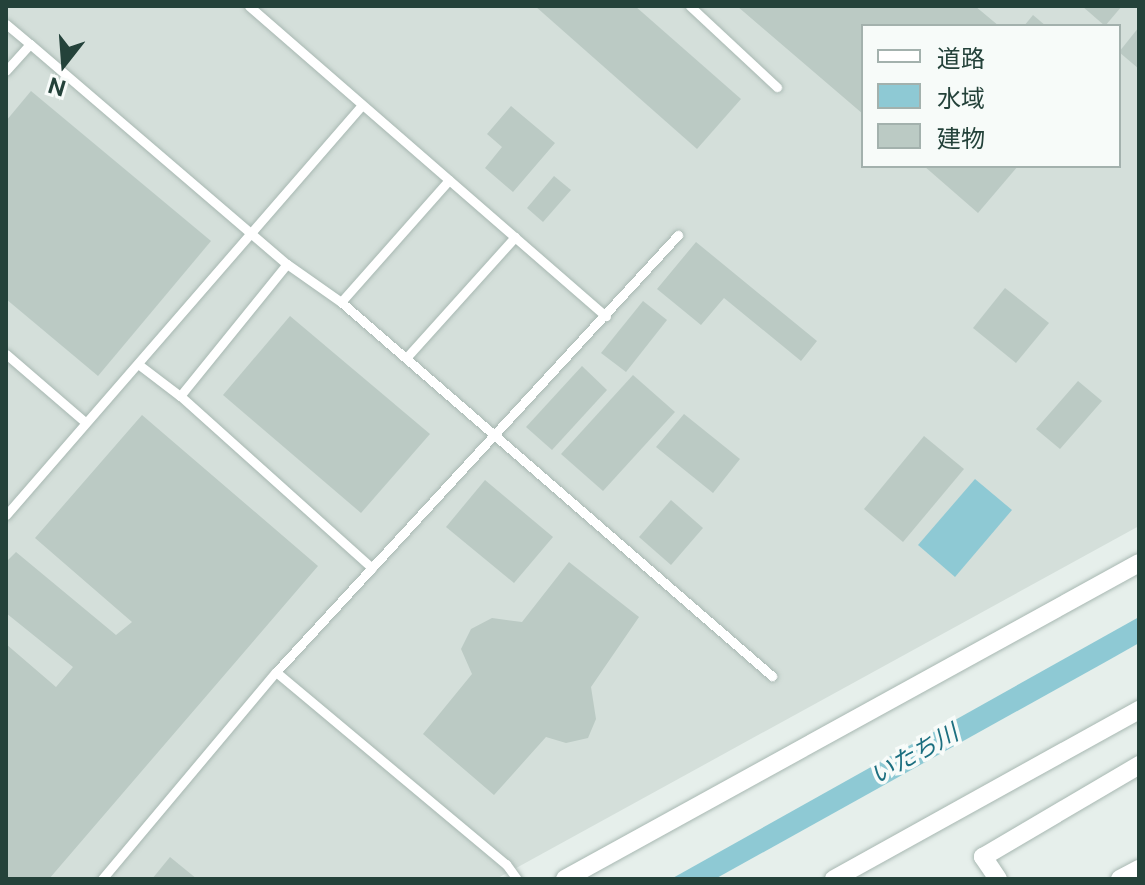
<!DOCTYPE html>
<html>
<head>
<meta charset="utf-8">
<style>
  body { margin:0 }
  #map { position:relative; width:1145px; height:885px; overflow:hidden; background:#e6efeb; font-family:"Public Sans","Noto Sans JP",sans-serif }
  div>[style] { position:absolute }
  .built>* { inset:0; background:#d4dfda }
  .water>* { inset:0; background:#8ec9d4 }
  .building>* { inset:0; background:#bbcac4 }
  .roads { filter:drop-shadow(0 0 2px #a8b8b2) drop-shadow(0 0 2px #a8b8b2) }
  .service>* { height:9px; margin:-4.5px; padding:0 4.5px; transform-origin:4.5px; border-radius:4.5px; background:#fff }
  .minor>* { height:18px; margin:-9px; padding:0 9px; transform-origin:9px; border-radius:9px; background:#fff }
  span { translate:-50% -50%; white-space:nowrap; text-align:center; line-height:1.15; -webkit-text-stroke:7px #f7fbf9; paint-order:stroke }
  .water-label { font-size:24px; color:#1c6f80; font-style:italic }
  .frame { position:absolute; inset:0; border:8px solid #24423a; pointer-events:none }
  .legend { position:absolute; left:861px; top:24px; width:260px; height:144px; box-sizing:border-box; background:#f7fbf9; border:2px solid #a3b1ad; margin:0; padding:10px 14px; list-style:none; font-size:24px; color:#24423a }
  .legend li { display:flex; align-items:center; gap:16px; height:40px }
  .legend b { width:40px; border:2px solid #a3b1ad }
  .north { position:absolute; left:24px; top:24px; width:80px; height:80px; -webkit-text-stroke:6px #f7fbf9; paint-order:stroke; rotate:197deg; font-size:22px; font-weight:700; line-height:32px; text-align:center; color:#24423a }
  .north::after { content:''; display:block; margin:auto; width:28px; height:36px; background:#24423a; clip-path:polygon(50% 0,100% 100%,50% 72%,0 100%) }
</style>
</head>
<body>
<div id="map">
  <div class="built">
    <div style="clip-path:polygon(evenodd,6px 6px,1139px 6px,1139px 526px,496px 879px,6px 879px,6px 6px,863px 26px,1119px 26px,1119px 166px,863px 166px,863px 26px)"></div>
  </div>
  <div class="water">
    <div style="clip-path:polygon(975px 479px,1012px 510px,955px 577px,918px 545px)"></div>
    <div style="clip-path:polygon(1139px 617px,1139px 643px,1109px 660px,715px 879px,671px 879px)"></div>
  </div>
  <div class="building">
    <div style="clip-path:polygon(535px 6px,635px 6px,741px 99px,697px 149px)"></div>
    <div style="clip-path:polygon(737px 6px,975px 6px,999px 26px,863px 26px,863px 114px)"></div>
    <div style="clip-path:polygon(1082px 6px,1122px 6px,1105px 26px)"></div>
    <div style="clip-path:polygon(1033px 15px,1046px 26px,1024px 26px)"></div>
    <div style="clip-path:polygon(1139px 27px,1139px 69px,1119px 52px)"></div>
    <div style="clip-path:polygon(31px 91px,211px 241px,98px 376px,6px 299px,6px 121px)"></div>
    <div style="clip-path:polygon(511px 106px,555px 143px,513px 192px,485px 168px,502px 147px,487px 134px)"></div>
    <div style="clip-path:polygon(924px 166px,1018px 166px,978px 213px)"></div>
    <div style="clip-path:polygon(554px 176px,571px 190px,543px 222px,527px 208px)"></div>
    <div style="clip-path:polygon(696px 242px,817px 341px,801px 361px,724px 298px,701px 325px,657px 289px)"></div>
    <div style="clip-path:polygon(1005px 288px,1049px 323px,1016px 363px,973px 328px)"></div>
    <div style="clip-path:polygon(643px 301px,667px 320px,626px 372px,601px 353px)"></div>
    <div style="clip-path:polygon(290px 316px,430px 434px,361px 513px,223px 395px)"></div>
    <div style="clip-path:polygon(582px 366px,607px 390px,552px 450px,526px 427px)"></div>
    <div style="clip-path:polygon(633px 375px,675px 412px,603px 491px,561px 454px)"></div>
    <div style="clip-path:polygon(1078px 381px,1102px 401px,1060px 449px,1036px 429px)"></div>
    <div style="clip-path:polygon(684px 414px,740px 459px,713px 493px,656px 447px)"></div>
    <div style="clip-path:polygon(142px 415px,318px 566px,49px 879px,6px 879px,6px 644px,56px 687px,73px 667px,6px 613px,6px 562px,16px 552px,116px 635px,132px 622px,35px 538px)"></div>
    <div style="clip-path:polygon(924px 436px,964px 469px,903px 542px,864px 509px)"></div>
    <div style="clip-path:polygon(485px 480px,553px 537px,514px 583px,446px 527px)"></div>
    <div style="clip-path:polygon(671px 500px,703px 528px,671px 565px,639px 537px)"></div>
    <div style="clip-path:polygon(569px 562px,639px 617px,591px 687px,596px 719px,588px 738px,566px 743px,546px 737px,494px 795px,423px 734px,472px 674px,461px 649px,471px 629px,492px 618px,522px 622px)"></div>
    <div style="clip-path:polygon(170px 857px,197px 879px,152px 879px)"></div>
  </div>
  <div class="roads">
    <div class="service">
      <div style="left:249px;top:6px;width:473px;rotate:41deg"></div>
      <div style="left:690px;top:6px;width:119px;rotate:43deg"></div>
      <div style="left:6px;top:24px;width:31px;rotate:40deg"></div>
      <div style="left:30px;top:44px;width:36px;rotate:132deg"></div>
      <div style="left:30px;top:44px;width:338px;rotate:40.6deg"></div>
      <div style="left:341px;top:302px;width:163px;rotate:-48.5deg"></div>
      <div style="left:6px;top:354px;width:104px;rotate:40.7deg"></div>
      <div style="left:406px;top:358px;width:163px;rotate:-48deg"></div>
      <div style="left:138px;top:364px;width:53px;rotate:37.3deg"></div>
      <div style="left:6px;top:515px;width:543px;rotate:-49.03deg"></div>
      <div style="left:372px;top:568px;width:258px;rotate:-138.1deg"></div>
      <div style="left:180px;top:396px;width:170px;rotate:-51deg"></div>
      <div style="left:287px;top:264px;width:66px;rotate:35.1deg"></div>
      <div style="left:341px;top:302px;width:571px;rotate:40.95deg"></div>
      <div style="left:276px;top:672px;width:300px;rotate:39.9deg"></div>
      <div style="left:506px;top:864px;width:19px;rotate:54deg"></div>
      <div style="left:102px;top:879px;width:270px;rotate:-50deg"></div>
      <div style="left:276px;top:672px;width:594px;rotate:-47.39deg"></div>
    </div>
    <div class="minor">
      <div style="left:565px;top:879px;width:655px;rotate:-28.83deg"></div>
      <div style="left:834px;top:879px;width:349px;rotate:-29deg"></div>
      <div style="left:998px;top:879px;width:27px;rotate:-124deg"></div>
      <div style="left:983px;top:857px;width:181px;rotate:-30.5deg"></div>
      <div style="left:1120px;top:879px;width:21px;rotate:-28deg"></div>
    </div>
  </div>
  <div class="water-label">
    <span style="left:914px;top:754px;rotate:-29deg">いたち川</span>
  </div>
  <div class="frame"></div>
  <ul class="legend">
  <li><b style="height:10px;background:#fff"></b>道路</li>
  <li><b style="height:22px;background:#8ec9d4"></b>水域</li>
  <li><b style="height:22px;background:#bbcac4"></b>建物</li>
  </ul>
  <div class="north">N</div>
</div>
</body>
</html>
